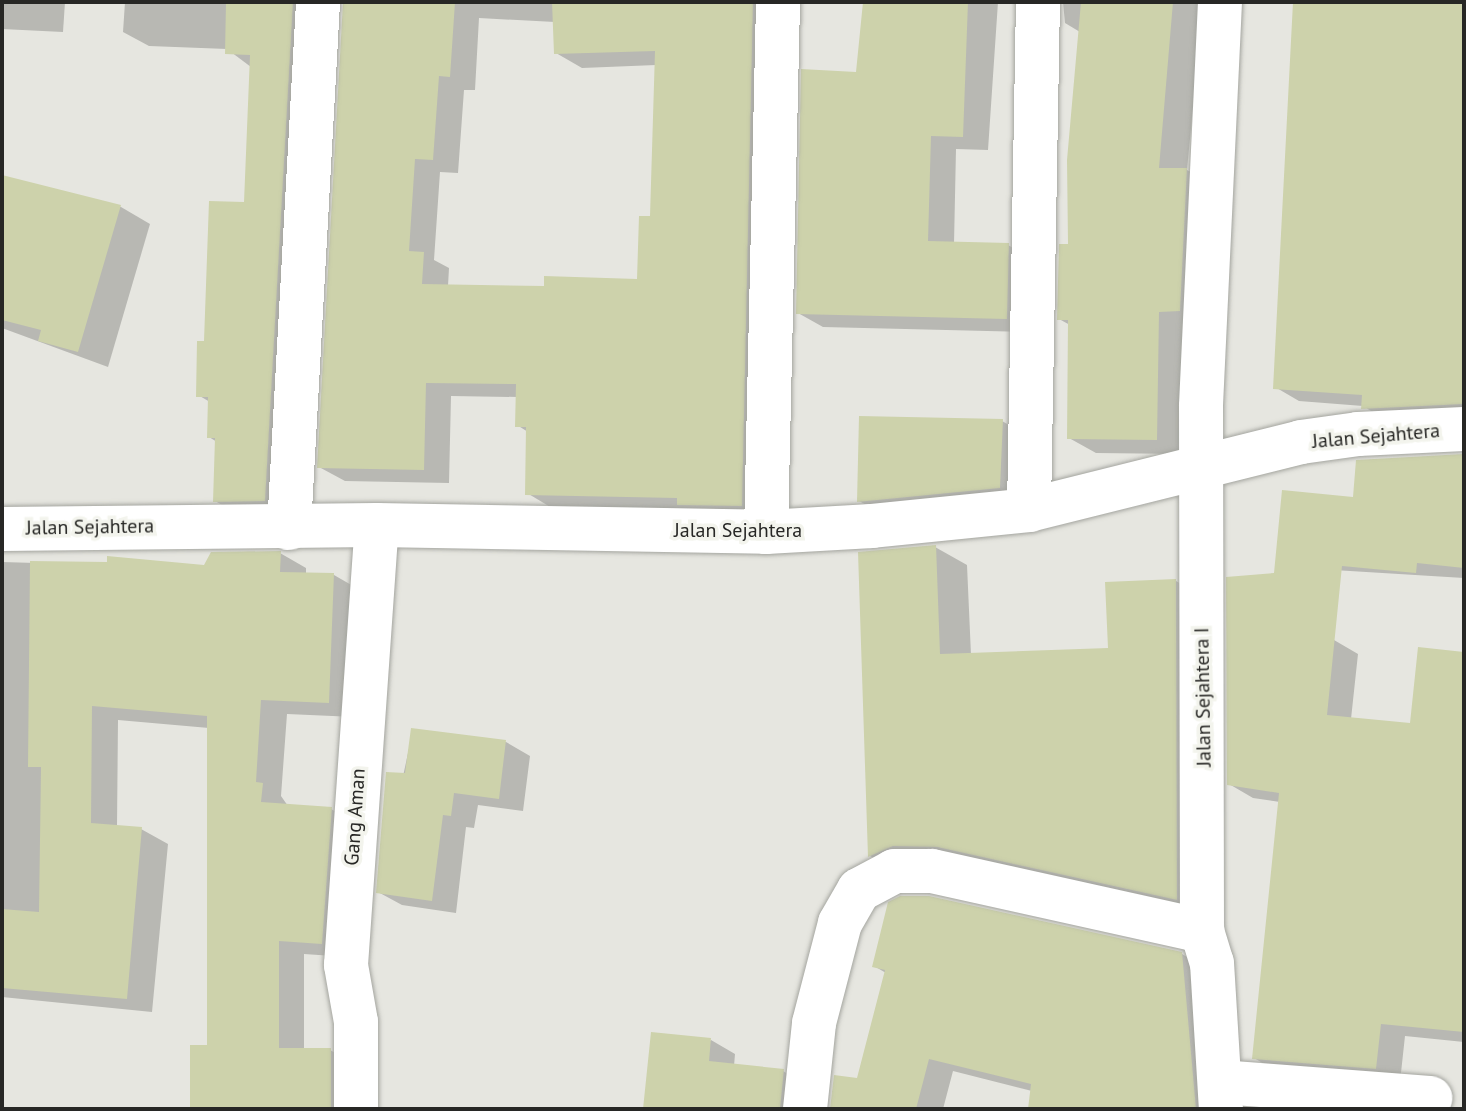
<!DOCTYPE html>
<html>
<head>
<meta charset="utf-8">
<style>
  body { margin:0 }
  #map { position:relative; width:1466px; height:1111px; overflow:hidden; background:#e6e6e0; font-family:"PT Sans",sans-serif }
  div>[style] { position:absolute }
  .shadow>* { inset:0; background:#0003 }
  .building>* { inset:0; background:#cdd2ab }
  .roads { filter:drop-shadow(0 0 2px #a4a59f) drop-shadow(0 0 2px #a4a59f) }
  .street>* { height:44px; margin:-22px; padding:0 22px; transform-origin:22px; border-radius:22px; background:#fff }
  span { translate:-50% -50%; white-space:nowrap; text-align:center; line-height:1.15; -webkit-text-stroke:7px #f3f4ed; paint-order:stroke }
  .street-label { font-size:20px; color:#272725 }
  .frame { position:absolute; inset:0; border:4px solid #272725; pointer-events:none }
</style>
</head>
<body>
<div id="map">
  <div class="shadow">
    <div style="clip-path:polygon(2px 2px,65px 2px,63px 32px,2px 29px)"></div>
    <div style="clip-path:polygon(125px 2px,323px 2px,290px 515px,240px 515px,215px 501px,217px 442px,209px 437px,210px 402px,198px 395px,206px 343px,246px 204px,251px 67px,227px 49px,149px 46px,123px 32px)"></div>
    <div style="clip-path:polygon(evenodd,345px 2px,786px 2px,766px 520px,552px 508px,527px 493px,528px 432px,517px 425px,518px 397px,451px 396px,449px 483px,345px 481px,319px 467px,345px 2px,479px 18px,555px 22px,556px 53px,582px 68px,656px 65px,652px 218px,638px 281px,546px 288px,448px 286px,449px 268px,434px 260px,440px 172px,458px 173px,464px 90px,475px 90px,479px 18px)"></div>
    <div style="clip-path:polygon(865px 2px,998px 2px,988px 150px,956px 149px,954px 244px,1008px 245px,1034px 260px,1032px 332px,823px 327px,798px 313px,858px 74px)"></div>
    <div style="clip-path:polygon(1063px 2px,1203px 2px,1187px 170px,1213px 185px,1183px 454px,1096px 453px,1069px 438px,1070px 325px,1059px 319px,1070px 246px,1080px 32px,1065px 23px)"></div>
    <div style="clip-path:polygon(1294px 2px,1464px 2px,1464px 418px,1387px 421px,1363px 406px,1299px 401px,1275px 387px)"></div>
    <div style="clip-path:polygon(2px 177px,121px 207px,150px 224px,108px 367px,2px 328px)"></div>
    <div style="clip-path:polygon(1002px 421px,1026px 435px,1024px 500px,883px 514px,859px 501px)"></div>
    <div style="clip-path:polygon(1464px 456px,1464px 578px,1301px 568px,1355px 499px)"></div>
    <div style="clip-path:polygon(935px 547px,967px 565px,971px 655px,1110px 650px,1176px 581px,1208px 600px,1209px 917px,902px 874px,870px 856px)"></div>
    <div style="clip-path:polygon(280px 553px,306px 568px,306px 574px,334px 575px,360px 590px,355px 717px,287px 714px,281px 796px,288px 806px,331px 809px,358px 824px,348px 957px,304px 954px,304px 1050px,330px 1050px,357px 1065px,357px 1109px,192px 1109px,209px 1047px,209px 728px,118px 720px,117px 827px,141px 829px,168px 844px,152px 1012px,2px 997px,2px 562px,206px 568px)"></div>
    <div style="clip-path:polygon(1334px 640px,1358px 654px,1351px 719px,1412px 726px,1464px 654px,1464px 1042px,1405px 1036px,1400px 1082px,1278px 1072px,1254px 1058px,1280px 802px,1253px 798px,1229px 784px)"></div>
    <div style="clip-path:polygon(413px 730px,506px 742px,530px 756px,523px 811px,478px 805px,474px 828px,466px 827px,456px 913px,402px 905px,378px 892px)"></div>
    <div style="clip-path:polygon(1182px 954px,1206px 968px,1220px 1109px,1030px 1109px,1032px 1091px,953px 1071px,943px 1109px,832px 1109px,858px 1080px,886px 973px,874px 966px)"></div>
    <div style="clip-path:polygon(711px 1040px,735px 1054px,734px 1066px,783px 1071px,808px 1086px,807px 1109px,645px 1109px)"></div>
  </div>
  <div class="building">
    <div style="clip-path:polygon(226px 2px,293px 2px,265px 501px,213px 502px,215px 438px,207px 438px,208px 397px,196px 397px,197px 341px,204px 341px,209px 201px,244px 202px,250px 55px,225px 54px)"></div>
    <div style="clip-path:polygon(343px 2px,455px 2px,450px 77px,439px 76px,433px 160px,415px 159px,409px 251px,424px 252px,422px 284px,544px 286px,544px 276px,637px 279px,639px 216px,650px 216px,655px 51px,554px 54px,552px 2px,753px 2px,742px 506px,677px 505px,677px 498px,525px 495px,526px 427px,515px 427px,516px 384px,426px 383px,424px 470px,317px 468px)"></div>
    <div style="clip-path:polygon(863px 2px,968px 2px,963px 137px,931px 136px,928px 241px,1009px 243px,1007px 319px,796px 314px,801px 69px,856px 72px)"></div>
    <div style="clip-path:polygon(1081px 2px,1173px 2px,1159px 168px,1187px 168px,1180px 311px,1159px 312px,1157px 440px,1067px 439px,1068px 320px,1057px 320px,1059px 244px,1068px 244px,1067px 160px)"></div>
    <div style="clip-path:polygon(1293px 2px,1464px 2px,1464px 404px,1361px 409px,1362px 395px,1273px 389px)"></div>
    <div style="clip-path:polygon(2px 175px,121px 205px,78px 352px,38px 341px,41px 330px,2px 320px)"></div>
    <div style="clip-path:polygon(859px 416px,1003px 419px,1000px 488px,857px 502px)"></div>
    <div style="clip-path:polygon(1464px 454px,1464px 568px,1417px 563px,1416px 573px,1342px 566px,1327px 715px,1410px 723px,1418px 647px,1464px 652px,1464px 1032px,1381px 1024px,1376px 1069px,1252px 1059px,1279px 793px,1227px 785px,1226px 577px,1274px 573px,1282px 490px,1353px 497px,1356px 460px)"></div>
    <div style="clip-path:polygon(936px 545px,940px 654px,1108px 648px,1105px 582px,1176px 579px,1177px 900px,937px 847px,893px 846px,868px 857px,858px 552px)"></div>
    <div style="clip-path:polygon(281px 551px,280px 572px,334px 573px,329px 703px,261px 700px,256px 782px,263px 783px,261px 802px,332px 807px,322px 944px,279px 941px,279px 1048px,331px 1048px,331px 1109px,190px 1109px,190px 1045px,207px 1045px,207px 716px,92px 706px,91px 823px,142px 827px,127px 999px,2px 988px,2px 909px,39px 912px,41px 767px,28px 767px,30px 561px,107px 562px,107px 556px,204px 565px,211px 552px)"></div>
    <div style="clip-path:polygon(411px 728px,506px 740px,499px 799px,454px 793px,451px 816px,443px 815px,432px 901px,376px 893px,386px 772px,405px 773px)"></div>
    <div style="clip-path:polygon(900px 896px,929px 896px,1182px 952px,1196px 1109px,1028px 1109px,1031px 1084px,929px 1059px,916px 1109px,830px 1109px,834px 1075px,857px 1078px,885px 970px,872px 967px,888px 902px)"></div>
    <div style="clip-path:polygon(651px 1032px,711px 1038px,709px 1061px,784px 1069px,780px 1109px,643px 1109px)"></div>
  </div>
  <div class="roads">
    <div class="street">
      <div style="left:1220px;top:2px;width:405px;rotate:92.7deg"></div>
      <div style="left:1201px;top:407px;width:524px;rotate:89.89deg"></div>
      <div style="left:1202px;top:931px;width:34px;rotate:73deg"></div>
      <div style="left:1212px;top:963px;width:146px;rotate:86.5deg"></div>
      <div style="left:1029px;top:510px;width:508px;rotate:-88.99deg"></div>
      <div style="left:289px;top:528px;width:527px;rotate:-86.84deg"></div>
      <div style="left:2px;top:529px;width:375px;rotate:-0.6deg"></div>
      <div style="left:377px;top:525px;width:389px;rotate:1deg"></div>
      <div style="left:766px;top:532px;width:106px;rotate:-3.2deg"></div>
      <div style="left:872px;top:526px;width:158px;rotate:-5.8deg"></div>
      <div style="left:1029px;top:510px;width:280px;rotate:-14deg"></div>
      <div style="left:1301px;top:442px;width:58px;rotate:-8deg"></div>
      <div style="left:1358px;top:434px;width:106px;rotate:-2.7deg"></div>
      <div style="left:766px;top:532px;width:530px;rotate:-88.7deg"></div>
      <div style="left:1222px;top:1082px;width:209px;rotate:4.4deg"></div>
      <div style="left:356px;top:1109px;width:87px;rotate:-90deg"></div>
      <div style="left:356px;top:1022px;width:58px;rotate:-100deg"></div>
      <div style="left:346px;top:965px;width:441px;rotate:-86deg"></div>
      <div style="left:805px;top:1109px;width:86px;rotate:-84deg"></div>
      <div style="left:814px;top:1023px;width:103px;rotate:-75.4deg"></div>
      <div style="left:840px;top:923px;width:38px;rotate:-60deg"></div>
      <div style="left:859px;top:890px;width:40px;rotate:-28deg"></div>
      <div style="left:894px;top:871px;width:38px"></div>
      <div style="left:932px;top:871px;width:277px;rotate:12.5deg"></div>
    </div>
  </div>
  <div class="street-label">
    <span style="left:1376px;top:436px;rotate:-5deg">Jalan Sejahtera</span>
    <span style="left:90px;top:527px;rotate:-1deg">Jalan Sejahtera</span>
    <span style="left:738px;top:530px">Jalan Sejahtera</span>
    <span style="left:1203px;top:697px;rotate:-91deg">Jalan Sejahtera I</span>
    <span style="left:355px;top:817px;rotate:-86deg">Gang Aman</span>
  </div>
  <div class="frame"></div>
</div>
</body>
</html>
